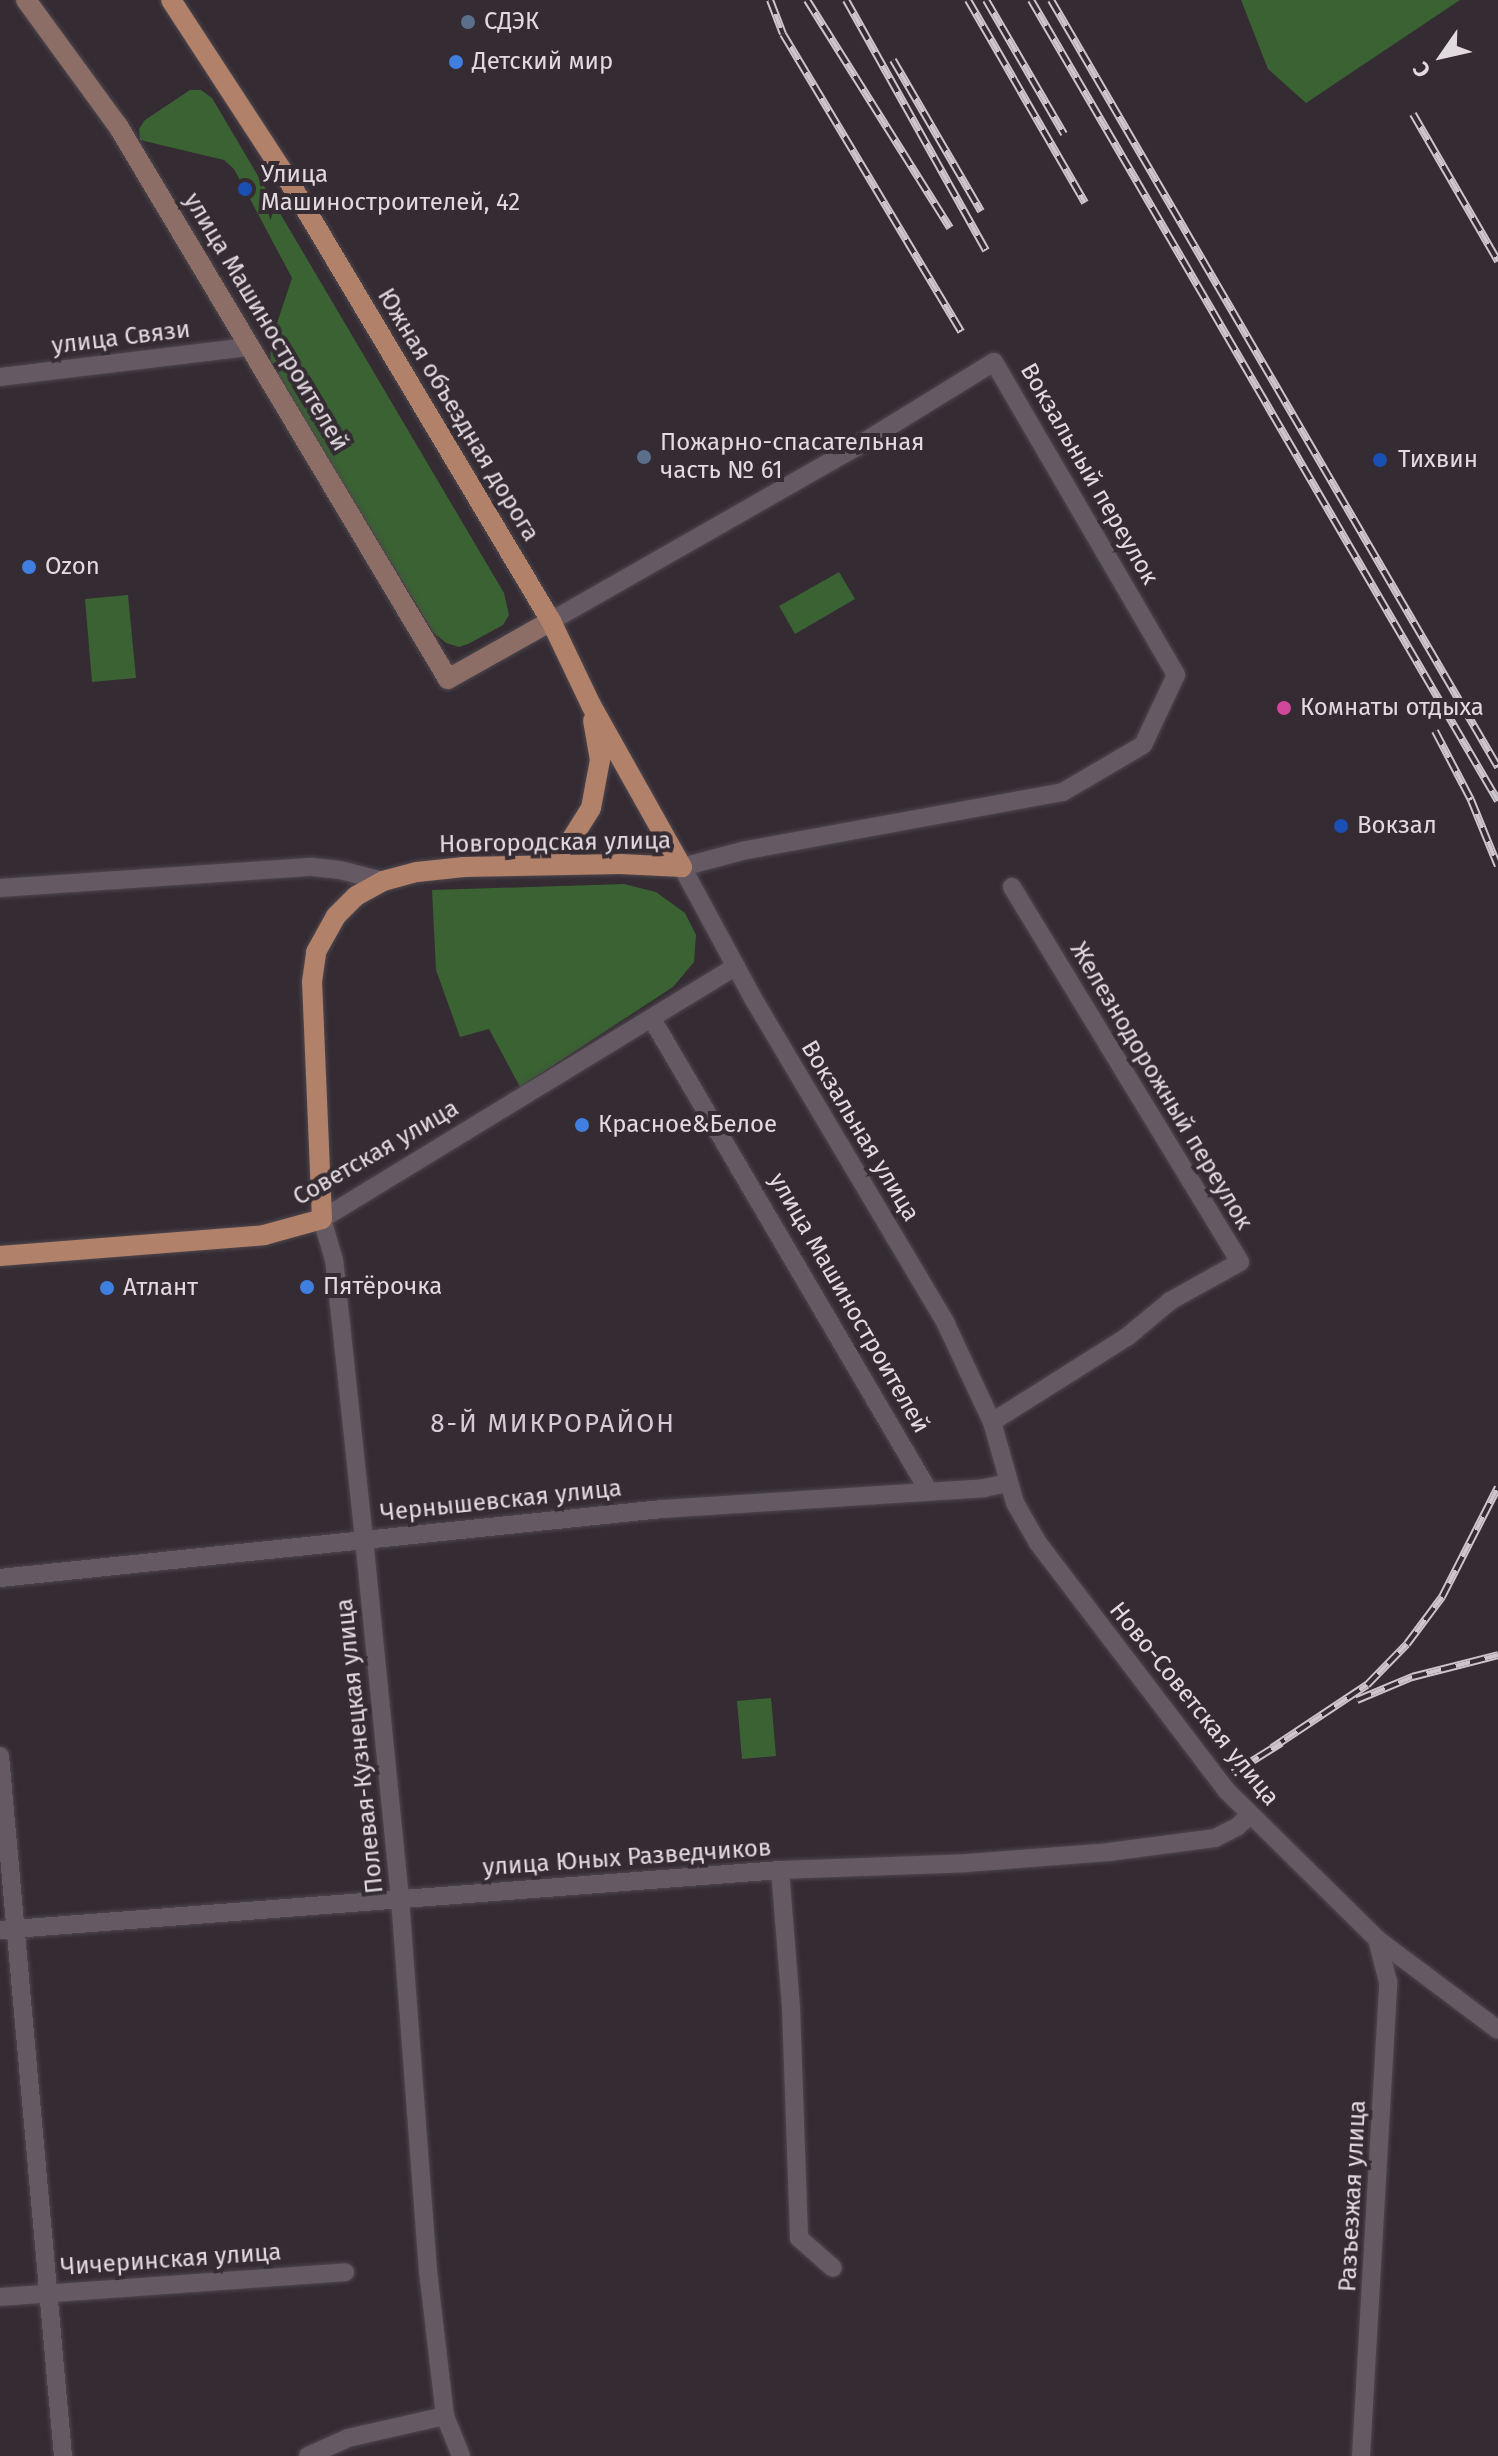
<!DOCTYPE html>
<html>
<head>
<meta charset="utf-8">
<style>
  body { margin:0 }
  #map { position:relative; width:1498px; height:2456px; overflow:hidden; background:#342b33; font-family:"Fira Sans",sans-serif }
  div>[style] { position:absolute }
  .green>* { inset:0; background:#3a6233 }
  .roads { filter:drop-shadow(0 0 2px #4e474d) drop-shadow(0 0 2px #4e474d) }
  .street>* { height:18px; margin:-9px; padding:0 9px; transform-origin:9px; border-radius:9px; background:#655a63 }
  .secondary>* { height:20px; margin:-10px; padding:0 10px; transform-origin:10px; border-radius:10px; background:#8c6e67 }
  .primary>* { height:20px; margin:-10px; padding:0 10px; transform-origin:10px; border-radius:10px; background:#b2816a }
  .rail>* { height:8px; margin-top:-4px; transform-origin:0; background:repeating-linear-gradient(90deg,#342b33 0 15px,#ccc5cb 0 30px); box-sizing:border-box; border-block:2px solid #ccc5cb }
  .dots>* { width:22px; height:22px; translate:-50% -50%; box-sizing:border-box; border:4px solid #342b33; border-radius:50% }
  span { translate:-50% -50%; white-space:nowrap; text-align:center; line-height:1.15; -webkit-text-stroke:8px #342b33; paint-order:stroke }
  .poi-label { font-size:24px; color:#e1dbe0 }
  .left { translate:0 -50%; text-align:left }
  .street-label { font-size:24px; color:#e1dbe0 }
  .neighbourhood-label { font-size:26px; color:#d6cbd5; letter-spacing:2px }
  .north { position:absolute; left:1402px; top:16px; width:80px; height:80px; -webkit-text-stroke:6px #342b33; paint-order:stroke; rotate:236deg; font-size:22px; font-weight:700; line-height:32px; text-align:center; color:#e1dbe0 }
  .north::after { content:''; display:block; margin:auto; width:28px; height:36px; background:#e1dbe0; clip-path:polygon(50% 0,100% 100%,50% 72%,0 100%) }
</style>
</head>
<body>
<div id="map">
  <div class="green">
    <div style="clip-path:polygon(1241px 0,1460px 0,1306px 103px,1268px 69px)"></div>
    <div style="clip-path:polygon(190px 90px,201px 90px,212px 98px,504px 593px,509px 615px,503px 625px,468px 644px,459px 647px,446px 643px,433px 632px,271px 365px,270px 344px,292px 278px,234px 169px,224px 160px,140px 140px,139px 129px,145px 120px)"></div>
    <div style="clip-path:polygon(839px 572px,855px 599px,795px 634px,779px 606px)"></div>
    <div style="clip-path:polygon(128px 595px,136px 678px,92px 682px,85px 599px)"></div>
    <div style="clip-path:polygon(624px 884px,656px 892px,685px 913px,696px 935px,694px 962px,673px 987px,520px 1087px,489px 1029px,460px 1037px,436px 970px,432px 890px)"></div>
    <div style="clip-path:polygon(771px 1698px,776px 1756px,742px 1759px,737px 1701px)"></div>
  </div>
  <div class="roads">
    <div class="street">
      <div style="left:0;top:377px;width:249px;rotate:-6.9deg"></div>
      <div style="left:551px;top:621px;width:355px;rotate:-29.7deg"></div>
      <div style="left:859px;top:445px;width:158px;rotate:-31.6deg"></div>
      <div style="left:994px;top:362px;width:362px;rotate:59.8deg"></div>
      <div style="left:1176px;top:675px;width:77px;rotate:115.2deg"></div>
      <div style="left:1143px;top:745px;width:93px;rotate:149.6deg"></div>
      <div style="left:1063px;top:792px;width:322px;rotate:169.6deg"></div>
      <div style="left:746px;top:850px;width:66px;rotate:165.1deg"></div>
      <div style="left:682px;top:867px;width:151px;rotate:61.6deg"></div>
      <div style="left:754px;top:1000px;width:377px;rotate:59.3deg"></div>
      <div style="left:946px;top:1324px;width:108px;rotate:64.9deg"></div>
      <div style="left:992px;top:1422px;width:84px;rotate:74.1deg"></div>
      <div style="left:1015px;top:1503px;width:46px;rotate:60.1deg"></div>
      <div style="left:1038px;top:1543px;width:312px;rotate:52.7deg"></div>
      <div style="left:1227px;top:1791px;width:211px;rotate:44.6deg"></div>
      <div style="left:1377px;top:1939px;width:151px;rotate:36.9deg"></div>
      <div style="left:0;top:888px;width:313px;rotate:-3.9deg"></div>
      <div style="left:312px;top:867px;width:28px;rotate:6deg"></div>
      <div style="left:340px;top:870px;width:44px;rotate:14.3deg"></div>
      <div style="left:652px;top:1019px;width:546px;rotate:59.63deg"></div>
      <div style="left:992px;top:1422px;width:160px;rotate:-32.2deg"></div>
      <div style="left:1127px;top:1337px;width:56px;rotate:-39.9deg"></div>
      <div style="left:1170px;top:1301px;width:80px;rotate:-29.1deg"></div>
      <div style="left:1240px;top:1262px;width:439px;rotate:-121.3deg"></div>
      <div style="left:0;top:1578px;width:666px;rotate:-5.95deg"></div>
      <div style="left:662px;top:1509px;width:323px;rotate:-3.7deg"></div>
      <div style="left:984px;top:1488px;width:24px;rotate:-12deg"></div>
      <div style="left:0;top:1756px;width:703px;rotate:84.86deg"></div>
      <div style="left:780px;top:1870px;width:137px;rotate:85.4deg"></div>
      <div style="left:791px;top:2007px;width:231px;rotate:88deg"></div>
      <div style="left:799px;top:2238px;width:45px;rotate:41.4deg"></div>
      <div style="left:0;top:1930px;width:782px;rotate:-4.4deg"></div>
      <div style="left:780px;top:1870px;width:187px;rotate:-2.1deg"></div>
      <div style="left:967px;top:1863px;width:142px;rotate:-4.4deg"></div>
      <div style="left:1109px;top:1852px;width:107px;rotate:-7.5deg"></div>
      <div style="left:1215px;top:1838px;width:25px;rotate:-27deg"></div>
      <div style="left:1237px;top:1827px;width:18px;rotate:-43deg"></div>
      <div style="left:0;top:2297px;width:346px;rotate:-4.1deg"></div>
      <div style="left:308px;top:2456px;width:44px;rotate:-24.2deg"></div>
      <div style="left:348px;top:2438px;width:99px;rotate:-12.8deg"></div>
      <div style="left:461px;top:2456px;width:43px;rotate:-111.8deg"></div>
      <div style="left:445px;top:2416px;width:146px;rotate:-96.7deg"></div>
      <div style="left:428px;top:2271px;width:373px;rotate:-94.3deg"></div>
      <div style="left:400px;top:1899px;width:362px;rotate:-95.7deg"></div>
      <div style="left:364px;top:1539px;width:281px;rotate:-96.1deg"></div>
      <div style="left:334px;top:1260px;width:43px;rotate:-106.3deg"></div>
      <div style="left:322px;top:1219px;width:485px;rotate:-31.4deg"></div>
      <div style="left:1361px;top:2456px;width:475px;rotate:-86.7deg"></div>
      <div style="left:1388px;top:1982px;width:44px;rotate:-104.3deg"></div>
    </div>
    <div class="secondary">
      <div style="left:26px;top:0;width:156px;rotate:53.9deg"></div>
      <div style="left:118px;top:126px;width:644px;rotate:59.17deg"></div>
      <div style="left:448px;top:679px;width:118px;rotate:-29.4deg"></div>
    </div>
    <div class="primary">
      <div style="left:171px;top:0;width:212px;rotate:56.9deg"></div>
      <div style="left:287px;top:178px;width:516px;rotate:59.21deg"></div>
      <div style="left:551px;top:621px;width:93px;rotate:64.5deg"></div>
      <div style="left:591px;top:705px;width:186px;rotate:60.7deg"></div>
      <div style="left:537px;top:864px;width:38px;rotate:-33deg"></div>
      <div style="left:569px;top:843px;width:41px;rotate:-57.8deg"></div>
      <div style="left:591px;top:808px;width:49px;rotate:-79.4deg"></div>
      <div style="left:600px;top:760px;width:40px;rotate:-100deg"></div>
      <div style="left:0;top:1256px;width:265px;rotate:-4.5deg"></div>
      <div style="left:264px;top:1235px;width:60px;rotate:-15.4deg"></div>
      <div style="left:322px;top:1219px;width:237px;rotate:-92.4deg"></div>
      <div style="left:312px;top:982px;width:30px;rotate:-82deg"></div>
      <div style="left:316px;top:952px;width:41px;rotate:-60.9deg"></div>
      <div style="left:336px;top:916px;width:28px;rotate:-45deg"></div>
      <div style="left:356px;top:896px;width:31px;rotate:-29deg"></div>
      <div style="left:383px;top:881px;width:35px;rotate:-15deg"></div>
      <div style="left:417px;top:872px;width:47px;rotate:-6.1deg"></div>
      <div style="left:464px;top:867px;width:156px;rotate:-1.1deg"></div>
      <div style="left:620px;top:864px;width:62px;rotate:2.8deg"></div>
    </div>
  </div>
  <div class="rail">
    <div style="left:770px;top:0;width:36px;rotate:69deg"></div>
    <div style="left:783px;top:34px;width:347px;rotate:59.1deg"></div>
    <div style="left:807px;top:0;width:269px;rotate:57.9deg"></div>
    <div style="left:846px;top:0;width:287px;rotate:60.8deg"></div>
    <div style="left:968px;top:0;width:234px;rotate:60deg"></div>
    <div style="left:986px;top:0;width:155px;rotate:59.8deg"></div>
    <div style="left:1031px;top:0;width:927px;rotate:59.76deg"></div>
    <div style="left:1051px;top:0;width:888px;rotate:59.77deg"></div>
    <div style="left:893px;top:60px;width:175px;rotate:59.8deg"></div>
    <div style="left:1413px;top:114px;width:170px;rotate:60deg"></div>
    <div style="left:1435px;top:731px;width:78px;rotate:62.4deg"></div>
    <div style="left:1471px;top:800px;width:71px;rotate:67.8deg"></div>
    <div style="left:1357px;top:1700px;width:60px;rotate:-22.7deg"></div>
    <div style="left:1412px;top:1677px;width:89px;rotate:-14.3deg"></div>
    <div style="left:1272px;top:1748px;width:114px;rotate:-33.6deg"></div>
    <div style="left:1367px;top:1685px;width:57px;rotate:-45.7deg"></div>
    <div style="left:1407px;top:1644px;width:59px;rotate:-53.3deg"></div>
    <div style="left:1442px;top:1597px;width:123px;rotate:-63deg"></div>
    <div style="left:1233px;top:1773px;width:57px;rotate:-32deg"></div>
  </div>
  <div class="dots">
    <div style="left:468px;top:22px;background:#5c6f8a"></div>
    <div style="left:456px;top:62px;background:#3f7fe0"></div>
    <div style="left:245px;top:189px;background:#1a4fb4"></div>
    <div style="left:644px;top:457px;background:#5c6f8a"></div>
    <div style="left:1380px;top:460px;background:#1a4fb4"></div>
    <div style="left:29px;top:567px;background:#3f7fe0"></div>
    <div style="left:1284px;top:708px;background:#d1479c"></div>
    <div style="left:1341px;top:826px;background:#1a4fb4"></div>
    <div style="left:582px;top:1125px;background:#3f7fe0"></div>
    <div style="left:307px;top:1287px;background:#3f7fe0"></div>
    <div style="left:107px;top:1288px;background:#3f7fe0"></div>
  </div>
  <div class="poi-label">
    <span class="left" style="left:484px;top:22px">СДЭК</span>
    <span class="left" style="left:472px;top:62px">Детский мир</span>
    <span class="left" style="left:261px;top:189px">Улица<br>Машиностроителей, 42</span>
    <span class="left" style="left:660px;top:457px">Пожарно-спасательная<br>часть № 61</span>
    <span class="left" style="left:1398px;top:460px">Тихвин</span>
    <span class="left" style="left:45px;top:567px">Ozon</span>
    <span class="left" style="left:1300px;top:708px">Комнаты отдыха</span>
    <span class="left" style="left:1357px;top:826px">Вокзал</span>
    <span class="left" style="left:598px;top:1125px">Красное&amp;Белое</span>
    <span class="left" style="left:323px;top:1287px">Пятёрочка</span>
    <span class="left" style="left:123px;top:1288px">Атлант</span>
  </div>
  <div class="street-label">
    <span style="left:266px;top:322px;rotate:59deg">улица Машиностроителей</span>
    <span style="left:121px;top:338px;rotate:-7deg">улица Связи</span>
    <span style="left:458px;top:415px;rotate:59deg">Южная объездная дорога</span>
    <span style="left:1089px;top:474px;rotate:60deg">Вокзальный переулок</span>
    <span style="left:555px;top:843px;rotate:-1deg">Новгородская улица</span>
    <span style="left:1161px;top:1086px;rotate:59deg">Железнодорожный переулок</span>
    <span style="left:860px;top:1131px;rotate:59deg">Вокзальная улица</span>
    <span style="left:376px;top:1153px;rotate:-30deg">Советская улица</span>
    <span style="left:849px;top:1303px;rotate:60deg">улица Машиностроителей</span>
    <span style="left:501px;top:1501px;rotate:-6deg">Чернышевская улица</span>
    <span style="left:1194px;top:1704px;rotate:51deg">Ново-Советская улица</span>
    <span style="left:360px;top:1746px;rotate:-96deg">Полевая-Кузнецкая улица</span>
    <span style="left:627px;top:1858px;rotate:-4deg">улица Юных Разведчиков</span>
    <span style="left:1353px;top:2196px;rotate:-87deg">Разъезжая улица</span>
    <span style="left:171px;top:2260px;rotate:-4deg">Чичеринская улица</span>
  </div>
  <div class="neighbourhood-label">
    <span style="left:553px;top:1424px">8-Й МИКРОРАЙОН</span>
  </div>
  <div class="north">С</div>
</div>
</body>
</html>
